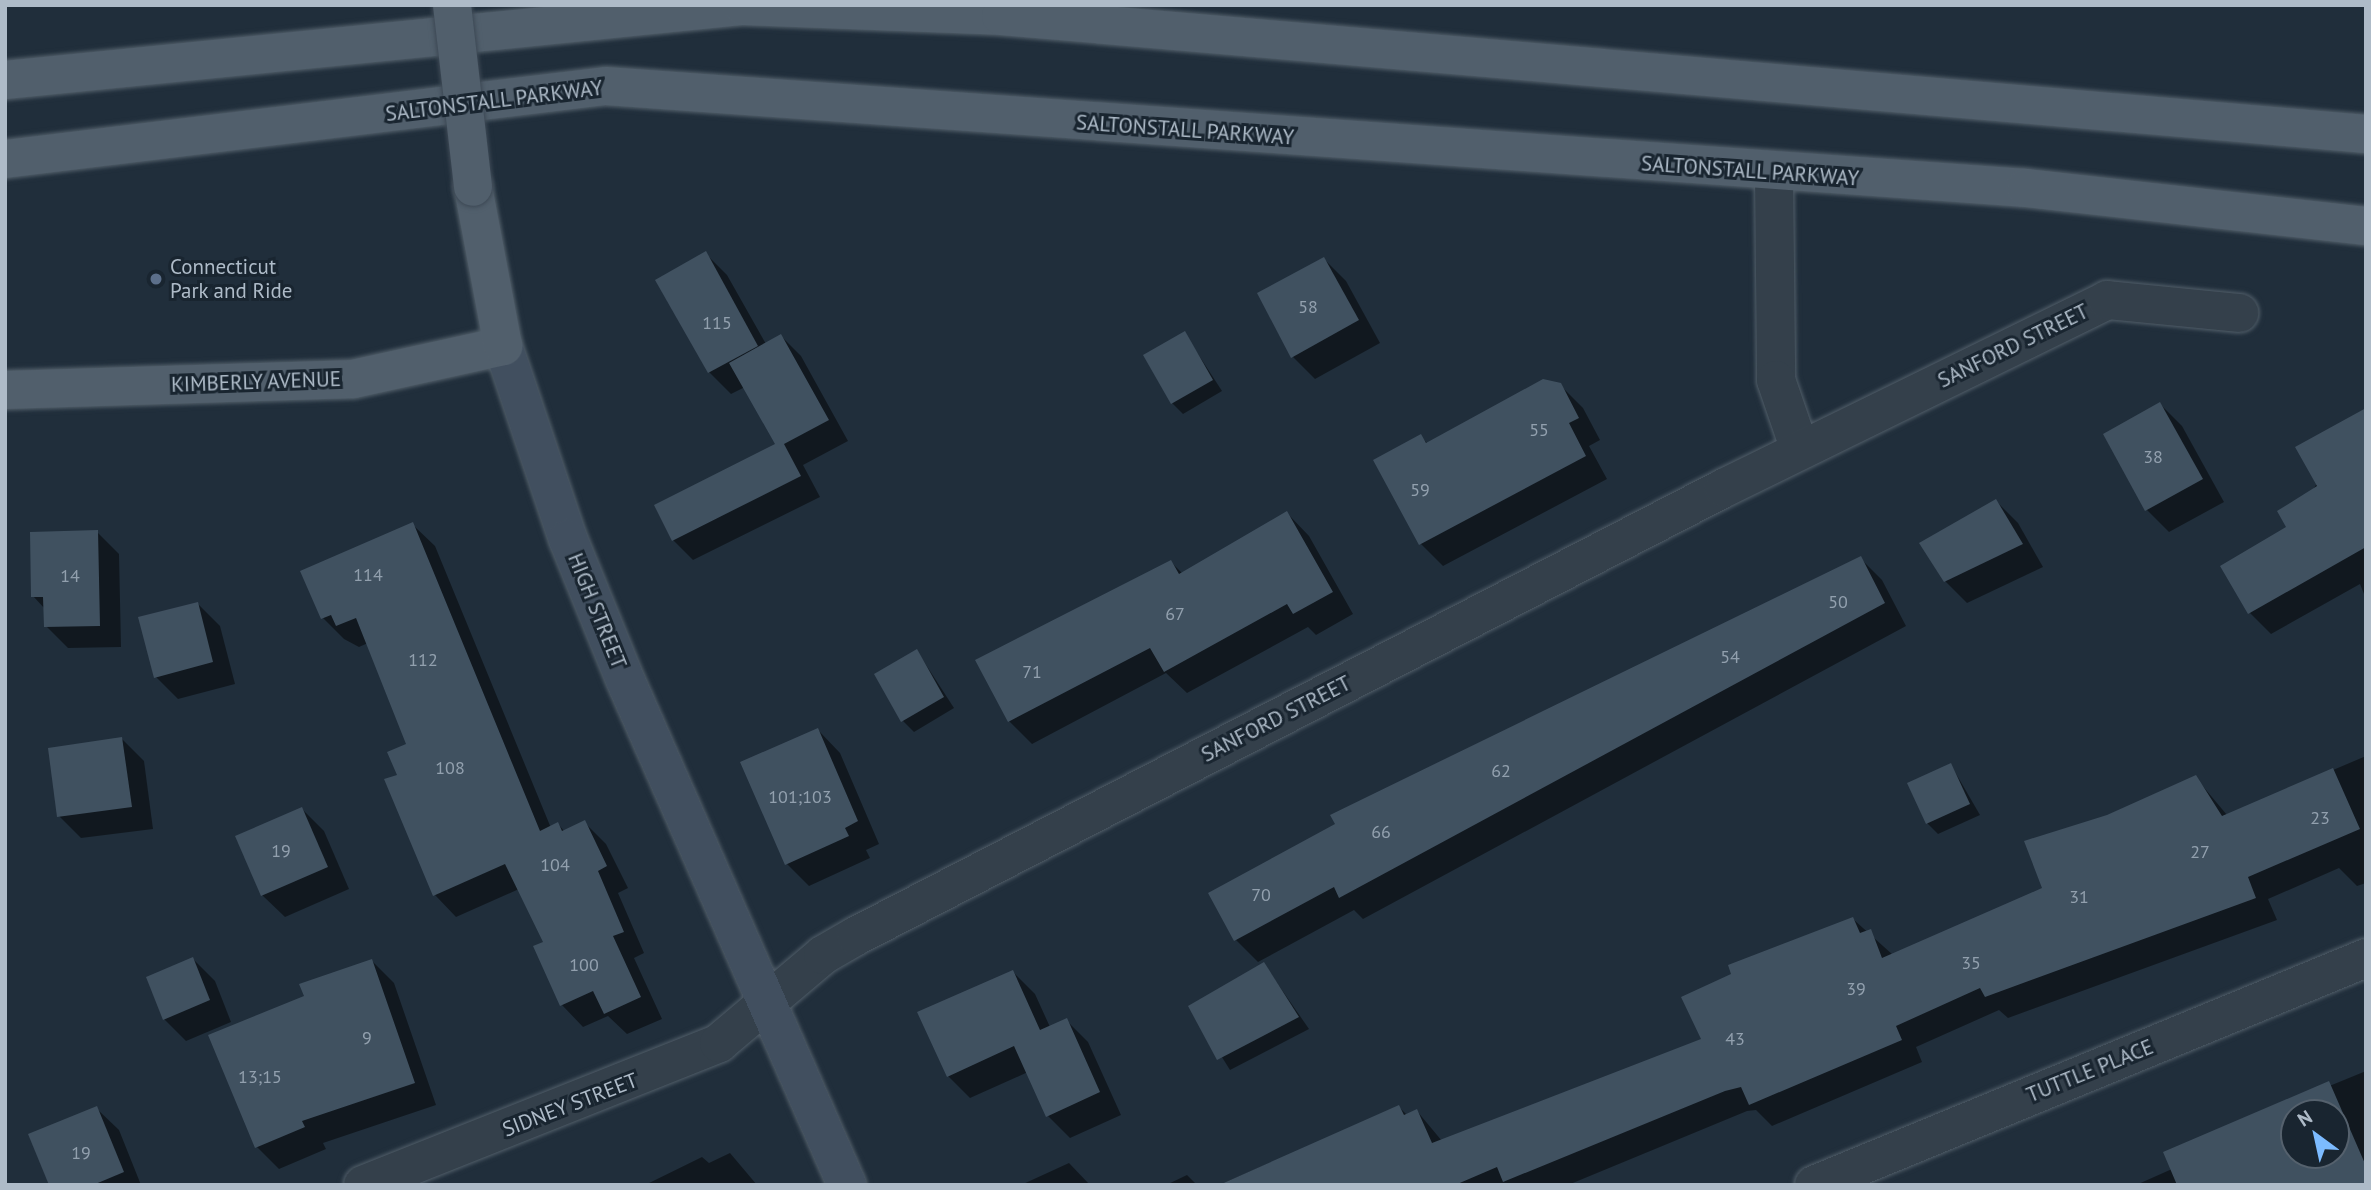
<!DOCTYPE html>
<html>
<head>
<meta charset="utf-8">
<style>
  body { margin:0 }
  #map { position:relative; width:2371px; height:1190px; overflow:hidden; background:#202e3b; font-family:"PT Sans",sans-serif }
  div>[style] { position:absolute }
  .shadow>* { inset:0; background:#0007 }
  .building>* { inset:0; background:#405160 }
  .roads { filter:drop-shadow(0 0 2px #515e69) drop-shadow(0 0 2px #515e69) }
  .minor>* { height:38px; margin:-19px; padding:0 19px; transform-origin:19px; border-radius:19px; background:#34404b }
  .secondary>* { height:38px; margin:-19px; padding:0 19px; transform-origin:19px; border-radius:19px; background:#414f5f }
  .primary>* { height:38px; margin:-19px; padding:0 19px; transform-origin:19px; border-radius:19px; background:#515f6c }
  .bridges { filter:drop-shadow(0 0 2px #3d4955) drop-shadow(0 0 2px #3d4955) }
  .primary-bridge>* { height:38px; margin:-19px; padding:0 19px; transform-origin:19px; border-radius:19px; background:#515f6c }
  .dots>* { width:19px; height:19px; translate:-50% -50%; box-sizing:border-box; border:4px solid #192530; border-radius:50% }
  span { translate:-50% -50%; white-space:nowrap; text-align:center; line-height:1.15; -webkit-text-stroke:6px #192530; paint-order:stroke }
  .number-label { font-size:18px; color:#92a0ae }
  .number-label span { -webkit-text-stroke-width:0 }
  .street-label { font-size:21px; color:#aebbc8 }
  .poi-label { font-size:21px; color:#aebbc8 }
  .left { translate:0 -50%; text-align:left }
  .frame { position:absolute; inset:0; border:7px solid #aebbc8; pointer-events:none }
  .north { position:absolute; left:2280px; top:1099px; width:70px; height:70px; box-sizing:border-box; background:#192530; border:2px solid #55616d; border-radius:50%; rotate:327deg; font-size:19px; font-weight:700; line-height:28px; text-align:center; color:#aebbc8 }
  .north::after { content:''; display:block; margin:auto; width:24px; height:32px; background:#7cbbff; clip-path:polygon(50% 0,100% 100%,50% 72%,0 100%) }
</style>
</head>
<body>
<div id="map">
  <div class="shadow">
    <div style="clip-path:polygon(705px 253px,727px 275px,766px 344px,781px 336px,801px 356px,848px 441px,803px 465px,820px 497px,693px 560px,673px 540px,777px 445px,745px 387px,731px 394px,709px 372px)"></div>
    <div style="clip-path:polygon(1324px 259px,1346px 281px,1380px 343px,1315px 379px,1293px 357px)"></div>
    <div style="clip-path:polygon(1185px 334px,1222px 391px,1183px 414px,1172px 403px)"></div>
    <div style="clip-path:polygon(1560px 385px,1583px 408px,1600px 440px,1589px 446px,1607px 479px,1443px 566px,1421px 544px,1421px 437px,1428px 444px)"></div>
    <div style="clip-path:polygon(2160px 404px,2182px 426px,2224px 502px,2169px 532px,2147px 510px,2105px 434px)"></div>
    <div style="clip-path:polygon(2366px 410px,2366px 599px,2360px 584px,2271px 634px,2250px 613px,2288px 527px)"></div>
    <div style="clip-path:polygon(1996px 501px,2018px 523px,2043px 567px,1967px 603px,1945px 581px)"></div>
    <div style="clip-path:polygon(1287px 513px,1309px 536px,1353px 614px,1316px 635px,1308px 627px,1187px 693px,1166px 673px,1032px 744px,1009px 721px,977px 660px,1171px 562px,1183px 574px)"></div>
    <div style="clip-path:polygon(413px 525px,435px 546px,551px 828px,558px 824px,565px 832px,584px 822px,606px 844px,628px 888px,618px 893px,644px 953px,634px 958px,662px 1019px,627px 1034px,608px 1016px,583px 1027px,562px 1005px,536px 947px,545px 943px,519px 889px,456px 917px,435px 895px,387px 780px,399px 776px,408px 745px,368px 643px,359px 647px,344px 639px,323px 618px)"></div>
    <div style="clip-path:polygon(97px 532px,119px 554px,121px 647px,68px 648px,46px 626px,45px 609px,33px 596px)"></div>
    <div style="clip-path:polygon(1860px 558px,1882px 580px,1906px 626px,1363px 919px,1354px 910px,1258px 962px,1236px 940px,1337px 824px)"></div>
    <div style="clip-path:polygon(198px 604px,220px 626px,235px 684px,178px 699px,156px 677px)"></div>
    <div style="clip-path:polygon(917px 651px,954px 708px,914px 732px,903px 721px)"></div>
    <div style="clip-path:polygon(818px 730px,840px 753px,879px 844px,866px 850px,870px 858px,809px 886px,787px 864px)"></div>
    <div style="clip-path:polygon(122px 739px,144px 761px,153px 829px,81px 838px,59px 816px)"></div>
    <div style="clip-path:polygon(2366px 756px,2366px 883px,2357px 886px,2339px 868px,2268px 899px,2277px 920px,2008px 1018px,1999px 1010px,1916px 1047px,1922px 1062px,1772px 1126px,1756px 1110px,1747px 1111px,1568px 1185px,1219px 1185px,1399px 1107px,1407px 1115px,1417px 1111px,1442px 1141px,1703px 1040px,1853px 919px,1893px 955px,2044px 889px,2108px 816px,2196px 778px,2227px 815px)"></div>
    <div style="clip-path:polygon(1951px 765px,1980px 815px,1938px 834px,1927px 823px)"></div>
    <div style="clip-path:polygon(302px 809px,324px 831px,349px 889px,285px 917px,262px 895px)"></div>
    <div style="clip-path:polygon(193px 959px,215px 981px,231px 1022px,186px 1041px,164px 1019px)"></div>
    <div style="clip-path:polygon(372px 961px,394px 983px,436px 1105px,323px 1143px,326px 1149px,279px 1169px,257px 1147px,306px 997px)"></div>
    <div style="clip-path:polygon(1264px 964px,1309px 1029px,1230px 1070px,1190px 1006px)"></div>
    <div style="clip-path:polygon(1013px 972px,1035px 994px,1050px 1027px,1066px 1020px,1088px 1042px,1121px 1115px,1070px 1138px,1048px 1116px,1028px 1072px,970px 1098px,948px 1076px)"></div>
    <div style="clip-path:polygon(evenodd,2366px 1071px,2366px 1185px,2136px 1185px,2172px 1169px,2165px 1153px,2366px 1071px,2294px 1113px,2336px 1113px,2336px 1155px,2294px 1155px,2294px 1113px)"></div>
    <div style="clip-path:polygon(96px 1108px,119px 1130px,141px 1185px,50px 1185px)"></div>
    <div style="clip-path:polygon(730px 1153px,757px 1185px,645px 1185px,702px 1157px,709px 1163px)"></div>
    <div style="clip-path:polygon(1069px 1163px,1090px 1185px,1021px 1185px)"></div>
    <div style="clip-path:polygon(1187px 1175px,1197px 1185px,1166px 1185px)"></div>
  </div>
  <div class="building">
    <div style="clip-path:polygon(706px 251px,758px 346px,708px 373px,655px 280px)"></div>
    <div style="clip-path:polygon(1324px 257px,1359px 320px,1291px 358px,1257px 293px)"></div>
    <div style="clip-path:polygon(1185px 331px,1213px 380px,1171px 404px,1143px 355px)"></div>
    <div style="clip-path:polygon(781px 334px,829px 420px,784px 444px,801px 476px,672px 541px,654px 505px,775px 444px,729px 363px)"></div>
    <div style="clip-path:polygon(1543px 379px,1561px 383px,1579px 418px,1569px 423px,1586px 456px,1419px 545px,1373px 460px,1421px 434px,1426px 443px)"></div>
    <div style="clip-path:polygon(2160px 402px,2203px 479px,2145px 511px,2103px 434px)"></div>
    <div style="clip-path:polygon(2366px 408px,2366px 547px,2248px 614px,2220px 566px,2286px 527px,2277px 511px,2317px 486px,2295px 447px)"></div>
    <div style="clip-path:polygon(1996px 499px,2023px 544px,1944px 582px,1919px 543px)"></div>
    <div style="clip-path:polygon(1287px 511px,1333px 592px,1293px 614px,1287px 604px,1164px 672px,1150px 648px,1008px 722px,975px 660px,1171px 560px,1179px 574px)"></div>
    <div style="clip-path:polygon(413px 522px,540px 831px,558px 822px,562px 831px,585px 820px,607px 866px,598px 871px,624px 932px,613px 936px,641px 997px,604px 1014px,593px 991px,560px 1006px,533px 946px,543px 942px,505px 864px,433px 896px,384px 779px,397px 775px,387px 752px,406px 744px,356px 618px,336px 626px,331px 615px,321px 619px,300px 571px)"></div>
    <div style="clip-path:polygon(98px 530px,100px 626px,44px 627px,43px 597px,31px 597px,30px 532px)"></div>
    <div style="clip-path:polygon(1861px 556px,1885px 603px,1339px 898px,1334px 887px,1234px 941px,1208px 893px,1335px 824px,1330px 815px)"></div>
    <div style="clip-path:polygon(198px 602px,213px 662px,154px 678px,138px 617px)"></div>
    <div style="clip-path:polygon(917px 649px,944px 697px,901px 722px,874px 674px)"></div>
    <div style="clip-path:polygon(818px 728px,858px 821px,845px 828px,849px 836px,785px 865px,740px 762px)"></div>
    <div style="clip-path:polygon(122px 737px,132px 807px,57px 817px,48px 748px)"></div>
    <div style="clip-path:polygon(1951px 763px,1970px 804px,1926px 824px,1907px 783px)"></div>
    <div style="clip-path:polygon(2333px 768px,2360px 829px,2248px 877px,2256px 898px,1985px 997px,1980px 988px,1896px 1026px,1902px 1040px,1749px 1105px,1741px 1087px,1725px 1091px,1503px 1182px,1497px 1167px,1455px 1185px,1219px 1185px,1399px 1105px,1404px 1115px,1417px 1109px,1432px 1143px,1701px 1039px,1681px 997px,1731px 974px,1728px 965px,1853px 917px,1860px 933px,1871px 929px,1882px 958px,2042px 888px,2024px 841px,2107px 815px,2196px 775px,2222px 816px)"></div>
    <div style="clip-path:polygon(302px 807px,328px 867px,261px 896px,235px 836px)"></div>
    <div style="clip-path:polygon(193px 957px,210px 1000px,163px 1020px,146px 977px)"></div>
    <div style="clip-path:polygon(372px 959px,415px 1083px,302px 1121px,305px 1127px,255px 1148px,208px 1035px,304px 996px,299px 984px)"></div>
    <div style="clip-path:polygon(1264px 962px,1299px 1017px,1217px 1060px,1188px 1006px)"></div>
    <div style="clip-path:polygon(1013px 970px,1040px 1030px,1067px 1018px,1100px 1092px,1046px 1117px,1014px 1046px,947px 1077px,917px 1012px)"></div>
    <div style="clip-path:polygon(evenodd,2329px 1081px,2366px 1166px,2366px 1185px,2177px 1185px,2163px 1152px,2329px 1081px,2294px 1113px,2336px 1113px,2336px 1155px,2294px 1155px,2294px 1113px)"></div>
    <div style="clip-path:polygon(97px 1106px,124px 1172px,93px 1185px,49px 1185px,28px 1134px)"></div>
  </div>
  <div class="roads">
    <div class="minor">
      <div style="left:1774px;top:174px;width:206px;rotate:89.4deg"></div>
      <div style="left:1776px;top:380px;width:74px;rotate:71.1deg"></div>
      <div style="left:363px;top:1185px;width:383px;rotate:-21.7deg"></div>
      <div style="left:719px;top:1043px;width:136px;rotate:-40.2deg"></div>
      <div style="left:823px;top:955px;width:38px;rotate:-30deg"></div>
      <div style="left:856px;top:936px;width:977px;rotate:-27.3deg"></div>
      <div style="left:1724px;top:488px;width:427px;rotate:-26.1deg"></div>
      <div style="left:2107px;top:300px;width:133px;rotate:5.6deg"></div>
      <div style="left:1814px;top:1185px;width:597px;rotate:-22.35deg"></div>
    </div>
    <div class="secondary">
      <div style="left:503px;top:346px;width:204px;rotate:71.4deg"></div>
      <div style="left:568px;top:539px;width:149px;rotate:67.9deg"></div>
      <div style="left:624px;top:677px;width:555px;rotate:66.3deg"></div>
    </div>
    <div class="primary">
      <div style="left:5px;top:80px;width:742px;rotate:-5.73deg"></div>
      <div style="left:743px;top:6px;width:258px;rotate:2.2deg"></div>
      <div style="left:1001px;top:16px;width:1370px;rotate:4.94deg"></div>
      <div style="left:5px;top:159px;width:605px;rotate:-6.93deg"></div>
      <div style="left:606px;top:86px;width:1424px;rotate:4.11deg"></div>
      <div style="left:2026px;top:188px;width:342px;rotate:6.4deg"></div>
      <div style="left:5px;top:390px;width:348px;rotate:-1.8deg"></div>
      <div style="left:353px;top:379px;width:154px;rotate:-12.4deg"></div>
      <div style="left:503px;top:346px;width:162px;rotate:-100.7deg"></div>
    </div>
  </div>
  <div class="bridges">
    <div class="primary-bridge">
      <div style="left:452px;top:5px;width:183px;rotate:83.4deg"></div>
    </div>
  </div>
  <div class="dots">
    <div style="left:156px;top:279px;background:#5c6f8a"></div>
  </div>
  <div class="number-label">
    <span style="left:1308px;top:307px">58</span>
    <span style="left:717px;top:323px">115</span>
    <span style="left:1539px;top:430px">55</span>
    <span style="left:2153px;top:457px">38</span>
    <span style="left:1420px;top:490px">59</span>
    <span style="left:368px;top:575px">114</span>
    <span style="left:70px;top:576px">14</span>
    <span style="left:1838px;top:602px">50</span>
    <span style="left:1175px;top:614px">67</span>
    <span style="left:1730px;top:657px">54</span>
    <span style="left:423px;top:660px">112</span>
    <span style="left:1032px;top:672px">71</span>
    <span style="left:450px;top:768px">108</span>
    <span style="left:1501px;top:771px">62</span>
    <span style="left:800px;top:797px">101;103</span>
    <span style="left:2320px;top:818px">23</span>
    <span style="left:1381px;top:832px">66</span>
    <span style="left:281px;top:851px">19</span>
    <span style="left:2200px;top:852px">27</span>
    <span style="left:555px;top:865px">104</span>
    <span style="left:1261px;top:895px">70</span>
    <span style="left:2079px;top:897px">31</span>
    <span style="left:1971px;top:963px">35</span>
    <span style="left:584px;top:965px">100</span>
    <span style="left:1856px;top:989px">39</span>
    <span style="left:367px;top:1038px">9</span>
    <span style="left:1735px;top:1039px">43</span>
    <span style="left:260px;top:1077px">13;15</span>
    <span style="left:81px;top:1153px">19</span>
  </div>
  <div class="street-label">
    <span style="left:494px;top:101px;rotate:-7deg">SALTONSTALL PARKWAY</span>
    <span style="left:1185px;top:130px;rotate:4deg">SALTONSTALL PARKWAY</span>
    <span style="left:1750px;top:171px;rotate:4deg">SALTONSTALL PARKWAY</span>
    <span style="left:2013px;top:346px;rotate:-26deg">SANFORD STREET</span>
    <span style="left:256px;top:382px;rotate:-2deg">KIMBERLY AVENUE</span>
    <span style="left:597px;top:611px;rotate:68deg">HIGH STREET</span>
    <span style="left:1276px;top:719px;rotate:-27deg">SANFORD STREET</span>
    <span style="left:2090px;top:1071px;rotate:-22deg">TUTTLE PLACE</span>
    <span style="left:570px;top:1105px;rotate:-21deg">SIDNEY STREET</span>
  </div>
  <div class="poi-label">
    <span class="left" style="left:170px;top:279px">Connecticut<br>Park and Ride</span>
  </div>
  <div class="frame"></div>
  <div class="north">N</div>
</div>
</body>
</html>
